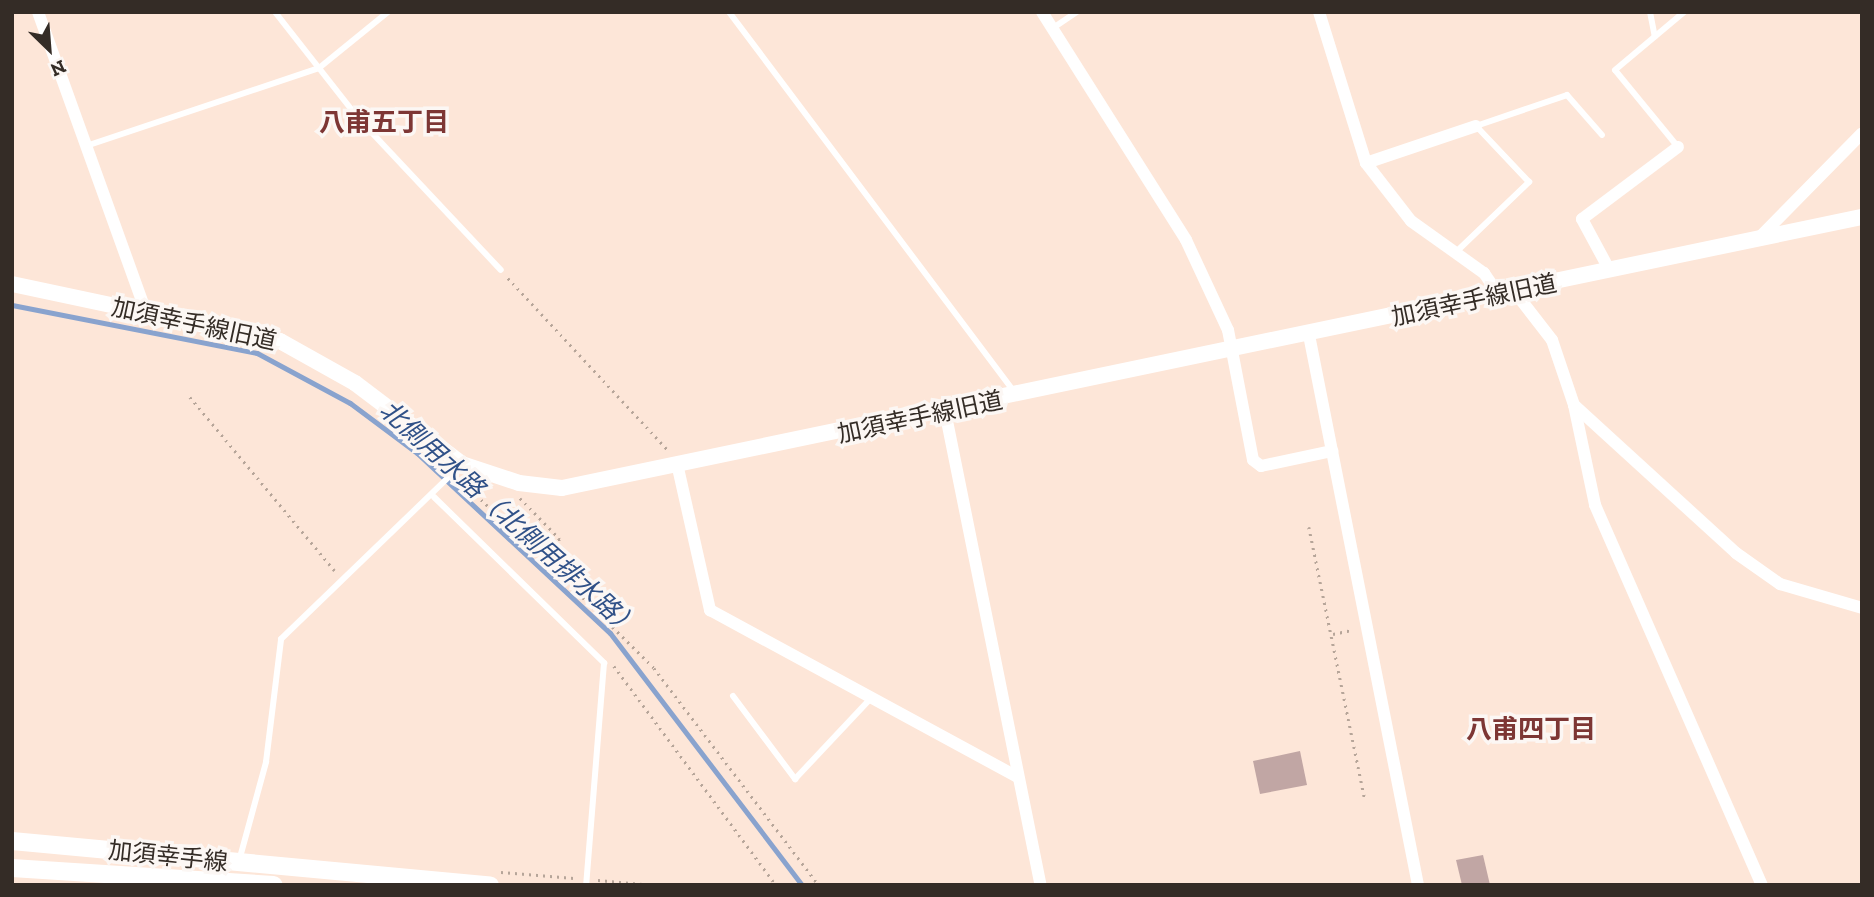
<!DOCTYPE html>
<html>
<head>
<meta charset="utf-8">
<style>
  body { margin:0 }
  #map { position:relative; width:1874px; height:897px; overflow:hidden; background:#fde6d8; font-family:"Zilla Slab","Noto Sans JP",serif }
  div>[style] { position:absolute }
  .stream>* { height:5px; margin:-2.5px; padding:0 2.5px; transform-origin:2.5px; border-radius:2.5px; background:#89a3ce }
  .building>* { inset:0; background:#c1a6a4 }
  .path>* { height:2.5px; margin-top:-1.25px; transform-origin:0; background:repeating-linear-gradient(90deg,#b6a599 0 2px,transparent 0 7px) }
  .service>* { height:6px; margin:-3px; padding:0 3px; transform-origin:3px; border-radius:3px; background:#fff }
  .minor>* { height:12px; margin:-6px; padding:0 6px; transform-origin:6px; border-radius:6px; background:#fff }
  .tertiary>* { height:16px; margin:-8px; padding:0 8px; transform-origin:8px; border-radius:8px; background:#fff }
  .secondary>* { height:18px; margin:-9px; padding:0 9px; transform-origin:9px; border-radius:9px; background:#fff }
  span { translate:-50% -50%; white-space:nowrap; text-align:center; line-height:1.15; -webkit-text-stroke:7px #fcf7f4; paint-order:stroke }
  .street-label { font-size:24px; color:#342c26 }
  .neighbourhood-label { font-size:26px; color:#7d3634; font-weight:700 }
  .water-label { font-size:26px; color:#305188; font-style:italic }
  .frame { position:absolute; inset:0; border:14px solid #342c26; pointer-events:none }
  .north { position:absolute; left:14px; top:14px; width:70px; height:70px; -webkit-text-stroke:5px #fcf7f4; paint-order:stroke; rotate:155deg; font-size:19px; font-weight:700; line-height:28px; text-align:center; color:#342c26 }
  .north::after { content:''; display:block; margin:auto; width:24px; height:32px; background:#342c26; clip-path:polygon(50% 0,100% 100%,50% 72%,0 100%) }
</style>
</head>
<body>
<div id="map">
  <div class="stream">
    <div style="left:12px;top:305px;width:250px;rotate:11.1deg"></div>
    <div style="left:257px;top:353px;width:106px;rotate:28.3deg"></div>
    <div style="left:350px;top:403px;width:84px;rotate:36.7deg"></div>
    <div style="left:417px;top:453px;width:264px;rotate:43deg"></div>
    <div style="left:610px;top:633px;width:317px;rotate:52.7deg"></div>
  </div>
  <div class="building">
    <div style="clip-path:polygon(1300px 751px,1307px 785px,1260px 794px,1253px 761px)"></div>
    <div style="clip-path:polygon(1483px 855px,1490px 885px,1462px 885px,1456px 860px)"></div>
  </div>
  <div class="path">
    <div style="left:508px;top:278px;width:235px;rotate:47.1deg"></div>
    <div style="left:190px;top:397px;width:226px;rotate:50.2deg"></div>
    <div style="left:471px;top:490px;width:99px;rotate:43.4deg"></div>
    <div style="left:520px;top:498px;width:57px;rotate:45.7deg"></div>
    <div style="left:560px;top:539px;width:25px;rotate:132deg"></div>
    <div style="left:543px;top:558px;width:156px;rotate:44.7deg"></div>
    <div style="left:654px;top:668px;width:273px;rotate:52.8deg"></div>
    <div style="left:1309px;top:527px;width:279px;rotate:78.4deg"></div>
    <div style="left:1333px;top:634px;width:19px;rotate:-12deg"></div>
    <div style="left:614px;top:666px;width:272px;rotate:53.5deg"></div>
    <div style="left:501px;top:872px;width:73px;rotate:4.7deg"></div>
    <div style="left:598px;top:880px;width:56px;rotate:5.1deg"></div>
  </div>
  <div class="service">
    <div style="left:275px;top:12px;width:136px;rotate:51.9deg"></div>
    <div style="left:359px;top:119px;width:207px;rotate:46.8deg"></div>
    <div style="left:729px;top:12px;width:478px;rotate:53.1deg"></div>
    <div style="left:1650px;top:12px;width:25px;rotate:79deg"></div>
    <div style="left:1053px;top:28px;width:29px;rotate:-34deg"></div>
    <div style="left:89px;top:145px;width:243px;rotate:-18.5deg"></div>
    <div style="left:319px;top:68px;width:89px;rotate:-39.1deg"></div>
    <div style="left:1678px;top:147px;width:99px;rotate:-129.3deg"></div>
    <div style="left:1615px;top:70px;width:90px;rotate:-40deg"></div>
    <div style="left:1455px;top:253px;width:103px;rotate:-43.8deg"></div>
    <div style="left:1529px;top:182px;width:77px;rotate:-133.4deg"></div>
    <div style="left:1476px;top:126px;width:96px;rotate:-18.8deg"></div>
    <div style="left:1567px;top:95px;width:53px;rotate:48.8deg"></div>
    <div style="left:434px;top:497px;width:238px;rotate:44.3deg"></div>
    <div style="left:604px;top:663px;width:223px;rotate:94.6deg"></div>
    <div style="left:733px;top:696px;width:104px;rotate:53.2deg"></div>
    <div style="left:795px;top:779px;width:112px;rotate:-46.8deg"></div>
    <div style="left:239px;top:861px;width:103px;rotate:-74.7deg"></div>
    <div style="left:266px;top:762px;width:124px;rotate:-83deg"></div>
    <div style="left:281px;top:639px;width:252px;rotate:-44deg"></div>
  </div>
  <div class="minor">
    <div style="left:38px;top:12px;width:321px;rotate:70.2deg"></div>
    <div style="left:1042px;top:12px;width:270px;rotate:57.7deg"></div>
    <div style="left:1186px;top:240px;width:99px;rotate:65deg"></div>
    <div style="left:1228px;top:330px;width:132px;rotate:79.1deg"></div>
    <div style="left:1253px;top:460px;width:10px;rotate:37deg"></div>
    <div style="left:1261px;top:466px;width:73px;rotate:-11.9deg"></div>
    <div style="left:1319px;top:12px;width:158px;rotate:72.7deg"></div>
    <div style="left:1366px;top:163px;width:73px;rotate:52.2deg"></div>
    <div style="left:1411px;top:221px;width:90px;rotate:35.5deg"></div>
    <div style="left:1484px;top:273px;width:25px;rotate:56deg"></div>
    <div style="left:1366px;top:163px;width:116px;rotate:-18.6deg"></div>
    <div style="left:1758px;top:239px;width:148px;rotate:-45.5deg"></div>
    <div style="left:1610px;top:271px;width:59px;rotate:-118.3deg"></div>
    <div style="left:1582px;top:219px;width:120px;rotate:-36.9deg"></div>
    <div style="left:1514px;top:291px;width:62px;rotate:52.2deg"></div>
    <div style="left:1552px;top:340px;width:69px;rotate:71.3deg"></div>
    <div style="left:1574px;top:405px;width:102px;rotate:78.1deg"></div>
    <div style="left:1595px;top:505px;width:415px;rotate:66.3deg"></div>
    <div style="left:1309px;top:335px;width:561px;rotate:78.79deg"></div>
    <div style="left:1574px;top:405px;width:219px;rotate:42.4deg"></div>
    <div style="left:1736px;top:553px;width:54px;rotate:35.2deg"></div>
    <div style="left:1780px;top:584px;width:85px;rotate:16.3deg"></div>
    <div style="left:945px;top:411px;width:484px;rotate:78.6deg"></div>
    <div style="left:678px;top:468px;width:146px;rotate:77.3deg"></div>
    <div style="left:710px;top:610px;width:350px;rotate:28.5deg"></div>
  </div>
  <div class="tertiary">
    <div style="left:12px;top:284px;width:274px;rotate:12deg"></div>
    <div style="left:280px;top:341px;width:86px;rotate:29.2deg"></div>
    <div style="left:355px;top:383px;width:134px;rotate:37.1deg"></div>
    <div style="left:462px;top:464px;width:60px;rotate:18.4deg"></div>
    <div style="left:519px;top:483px;width:43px;rotate:6.6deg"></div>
    <div style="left:562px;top:488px;width:1328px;rotate:-11.78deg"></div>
  </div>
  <div class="secondary">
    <div style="left:12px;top:841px;width:480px;rotate:5.3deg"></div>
    <div style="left:12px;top:868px;width:262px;rotate:3.7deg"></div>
  </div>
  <div class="street-label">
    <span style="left:1474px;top:300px;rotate:-12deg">加須幸手線旧道</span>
    <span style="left:194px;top:324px;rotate:12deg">加須幸手線旧道</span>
    <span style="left:920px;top:417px;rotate:-12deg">加須幸手線旧道</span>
    <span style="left:168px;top:856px;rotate:6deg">加須幸手線</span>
  </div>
  <div class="neighbourhood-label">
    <span style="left:384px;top:123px">八甫五丁目</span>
    <span style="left:1531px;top:730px">八甫四丁目</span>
  </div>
  <div class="water-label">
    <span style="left:509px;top:519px;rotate:42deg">北側用水路（北側用排水路）</span>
  </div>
  <div class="frame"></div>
  <div class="north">N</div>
</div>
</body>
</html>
